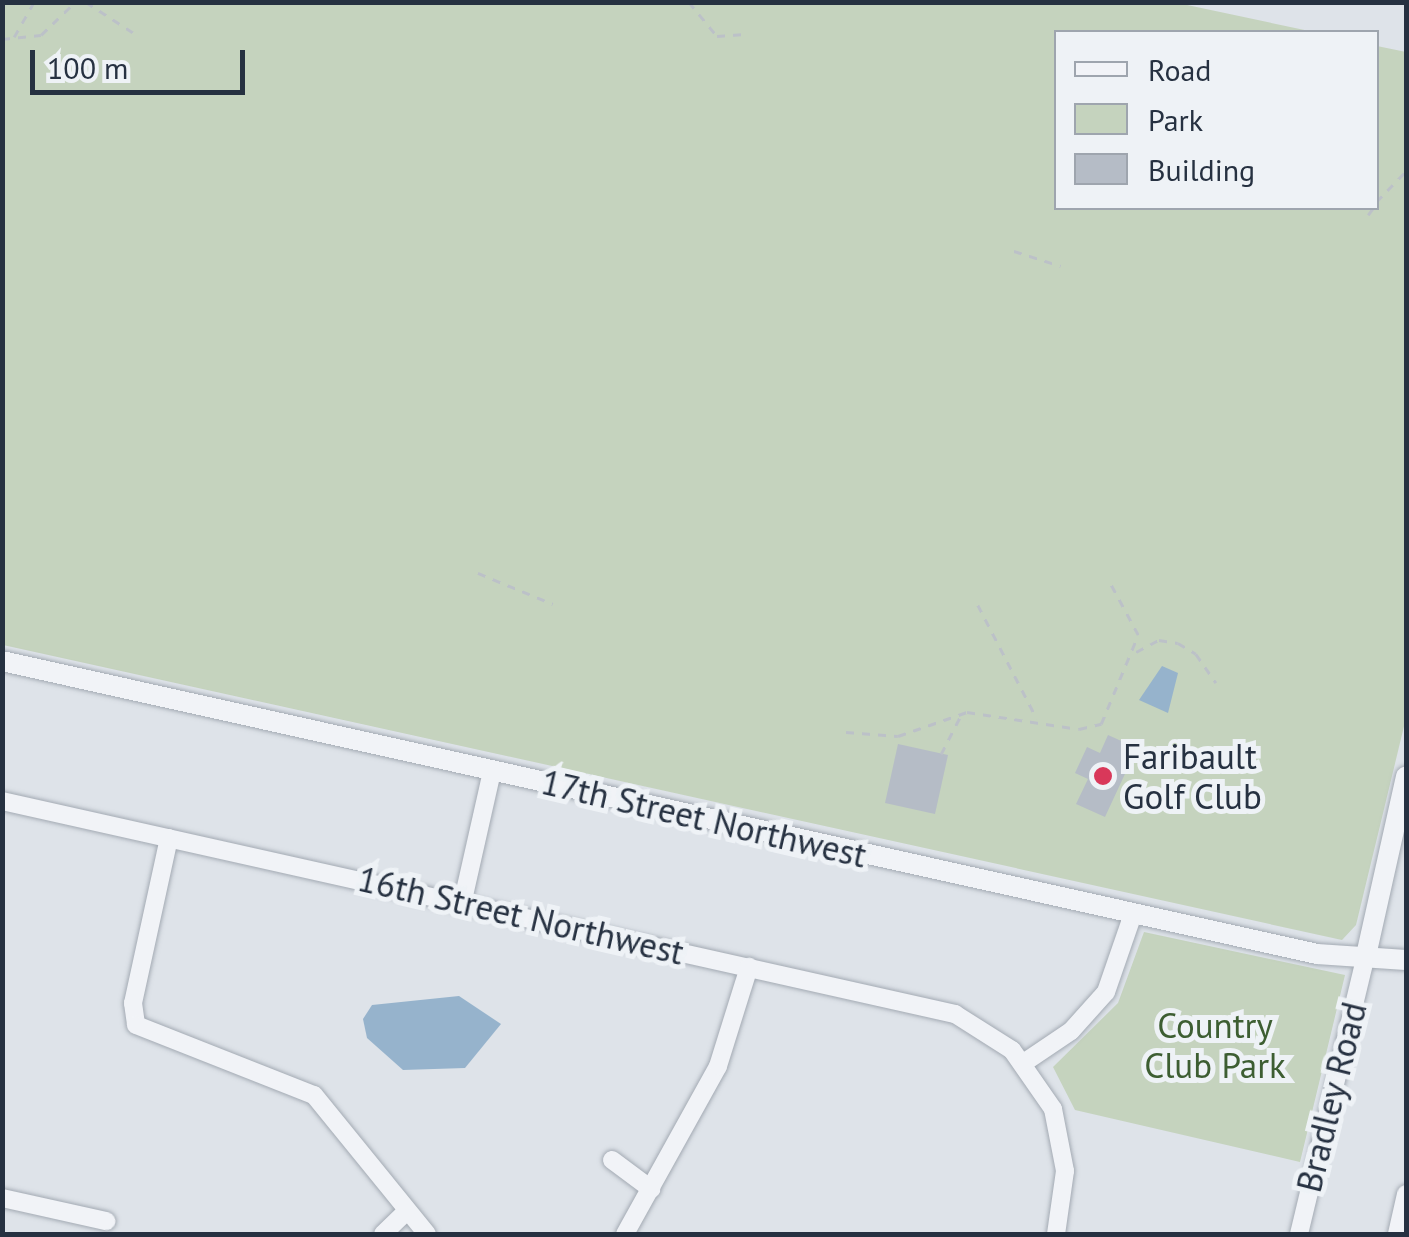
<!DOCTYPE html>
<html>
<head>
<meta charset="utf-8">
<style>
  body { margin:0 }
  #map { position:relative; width:1409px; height:1237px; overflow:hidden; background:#dee3e9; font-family:"PT Sans",sans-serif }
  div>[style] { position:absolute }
  .green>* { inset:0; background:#c5d3be }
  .water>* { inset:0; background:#96b3cc }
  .building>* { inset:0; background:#b5bcc6 }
  .path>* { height:2.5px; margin-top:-1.25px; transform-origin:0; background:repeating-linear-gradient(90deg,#bcc1c8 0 8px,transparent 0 16px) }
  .roads { filter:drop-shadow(0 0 2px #a3aab3) drop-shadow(0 0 2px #a3aab3) }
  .minor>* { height:18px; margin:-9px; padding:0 9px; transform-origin:9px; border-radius:9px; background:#f1f3f7 }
  .tertiary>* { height:20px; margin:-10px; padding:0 10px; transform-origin:10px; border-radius:10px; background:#f1f3f7 }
  .dots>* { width:28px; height:28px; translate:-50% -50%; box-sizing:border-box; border:5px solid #eef2f6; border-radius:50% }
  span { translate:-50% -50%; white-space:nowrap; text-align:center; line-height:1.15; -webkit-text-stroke:10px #eef2f6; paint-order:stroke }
  .poi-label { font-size:35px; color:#263141 }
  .left { translate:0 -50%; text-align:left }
  .street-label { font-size:35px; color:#263141 }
  .park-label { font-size:35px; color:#3d5e32 }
  .frame { position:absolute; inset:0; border:5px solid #263141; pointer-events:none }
  .legend { position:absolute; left:1054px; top:30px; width:325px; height:180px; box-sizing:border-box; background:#eef2f6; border:2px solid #9ea5ae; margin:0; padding:12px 18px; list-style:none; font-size:30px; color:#263141 }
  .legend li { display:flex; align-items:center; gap:20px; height:50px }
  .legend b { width:50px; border:2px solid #9ea5ae }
  .scale { position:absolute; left:30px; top:50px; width:215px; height:45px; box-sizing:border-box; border:5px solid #263141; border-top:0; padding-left:12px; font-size:30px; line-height:35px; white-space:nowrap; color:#263141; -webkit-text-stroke:8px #eef2f6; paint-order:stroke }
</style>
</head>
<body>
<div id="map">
  <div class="green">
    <div style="clip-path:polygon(1173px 2px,1314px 32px,1056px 32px,1056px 208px,1376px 208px,1377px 46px,1406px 52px,1406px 718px,1356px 925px,1342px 940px,3px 645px,3px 3px)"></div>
    <div style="clip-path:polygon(1144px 932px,1345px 975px,1300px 1162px,1075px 1110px,1053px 1067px,1118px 1003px)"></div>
  </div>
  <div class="water">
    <div style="clip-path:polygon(1162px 666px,1178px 673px,1168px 713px,1139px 700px)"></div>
    <div style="clip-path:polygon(459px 996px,501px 1024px,465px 1068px,403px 1070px,367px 1038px,363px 1019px,372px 1005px)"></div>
  </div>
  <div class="building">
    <div style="clip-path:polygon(1108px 735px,1137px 748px,1105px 817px,1076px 804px,1088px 779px,1075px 773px,1087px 747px,1100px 753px)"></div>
    <div style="clip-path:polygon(898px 744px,948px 755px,935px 814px,885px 803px)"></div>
  </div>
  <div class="path">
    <div style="left:86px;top:2px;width:57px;rotate:32.9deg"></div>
    <div style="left:689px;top:2px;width:44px;rotate:50.5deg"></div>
    <div style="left:717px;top:36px;width:28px;rotate:-4deg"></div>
    <div style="left:14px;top:37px;width:40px;rotate:-60.3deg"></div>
    <div style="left:2px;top:39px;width:39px;rotate:-6deg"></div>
    <div style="left:41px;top:35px;width:47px;rotate:-44.1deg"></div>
    <div style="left:1376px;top:202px;width:43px;rotate:-45.9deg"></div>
    <div style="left:1368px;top:215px;width:9px;rotate:-54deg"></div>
    <div style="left:1014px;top:251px;width:49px;rotate:17.7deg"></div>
    <div style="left:478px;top:573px;width:81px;rotate:22.5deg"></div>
    <div style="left:978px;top:605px;width:128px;rotate:62.6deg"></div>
    <div style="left:1136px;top:652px;width:26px;rotate:-28deg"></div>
    <div style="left:1159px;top:640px;width:19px;rotate:9deg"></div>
    <div style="left:1178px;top:643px;width:21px;rotate:31deg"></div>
    <div style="left:1196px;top:654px;width:35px;rotate:55deg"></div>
    <div style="left:846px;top:732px;width:52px;rotate:4.4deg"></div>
    <div style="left:898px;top:736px;width:73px;rotate:-19.2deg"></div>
    <div style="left:967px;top:712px;width:113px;rotate:8.6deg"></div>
    <div style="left:1079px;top:729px;width:23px;rotate:-13deg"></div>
    <div style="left:1101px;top:724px;width:96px;rotate:-67.4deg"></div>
    <div style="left:1138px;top:635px;width:57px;rotate:-118.4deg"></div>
    <div style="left:941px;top:754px;width:44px;rotate:-62.9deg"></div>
  </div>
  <div class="roads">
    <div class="minor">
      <div style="left:2px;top:801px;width:977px;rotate:12.6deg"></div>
      <div style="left:955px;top:1014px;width:67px;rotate:32.3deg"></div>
      <div style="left:1012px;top:1050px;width:72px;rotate:55.2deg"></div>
      <div style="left:1053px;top:1109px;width:63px;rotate:79deg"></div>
      <div style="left:1065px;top:1171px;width:64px;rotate:98.1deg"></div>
      <div style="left:169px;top:838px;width:169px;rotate:102.3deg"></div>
      <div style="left:133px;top:1003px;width:22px;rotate:82deg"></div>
      <div style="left:136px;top:1025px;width:191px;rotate:21.5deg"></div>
      <div style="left:314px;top:1095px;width:179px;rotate:50.9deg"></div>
      <div style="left:463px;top:900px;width:132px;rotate:-77.3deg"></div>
      <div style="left:1025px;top:1062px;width:55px;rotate:-34deg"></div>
      <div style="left:1071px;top:1031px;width:52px;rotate:-48.1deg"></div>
      <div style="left:1106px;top:992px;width:83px;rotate:-70.9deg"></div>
      <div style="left:612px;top:1160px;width:49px;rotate:36.6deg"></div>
      <div style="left:2px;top:1198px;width:107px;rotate:12.5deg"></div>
      <div style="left:383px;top:1234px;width:32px;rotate:-44deg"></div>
      <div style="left:625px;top:1234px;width:192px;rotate:-61deg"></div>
      <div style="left:718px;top:1066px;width:104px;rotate:-72.6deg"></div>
      <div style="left:1299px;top:1234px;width:282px;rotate:-76.5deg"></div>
      <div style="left:1397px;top:1234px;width:41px;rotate:-77.3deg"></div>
    </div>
    <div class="tertiary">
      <div style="left:2px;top:661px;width:1347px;rotate:12.56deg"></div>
      <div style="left:1317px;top:954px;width:89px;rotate:3.9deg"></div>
      <div style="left:1365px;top:960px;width:188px;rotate:-77.4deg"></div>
    </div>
  </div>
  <div class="dots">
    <div style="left:1103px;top:776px;background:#d9385a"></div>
  </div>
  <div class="poi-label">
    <span class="left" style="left:1123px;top:776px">Faribault<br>Golf Club</span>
  </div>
  <div class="street-label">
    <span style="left:704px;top:818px;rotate:13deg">17th Street Northwest</span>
    <span style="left:521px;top:915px;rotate:13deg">16th Street Northwest</span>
    <span style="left:1331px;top:1097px;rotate:-76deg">Bradley Road</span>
  </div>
  <div class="park-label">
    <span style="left:1215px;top:1045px">Country<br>Club Park</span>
  </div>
  <div class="frame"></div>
  <ul class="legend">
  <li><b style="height:12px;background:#f1f3f7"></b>Road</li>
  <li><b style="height:28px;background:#c5d3be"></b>Park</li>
  <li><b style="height:28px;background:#b5bcc6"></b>Building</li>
  </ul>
  <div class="scale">100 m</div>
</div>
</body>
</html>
